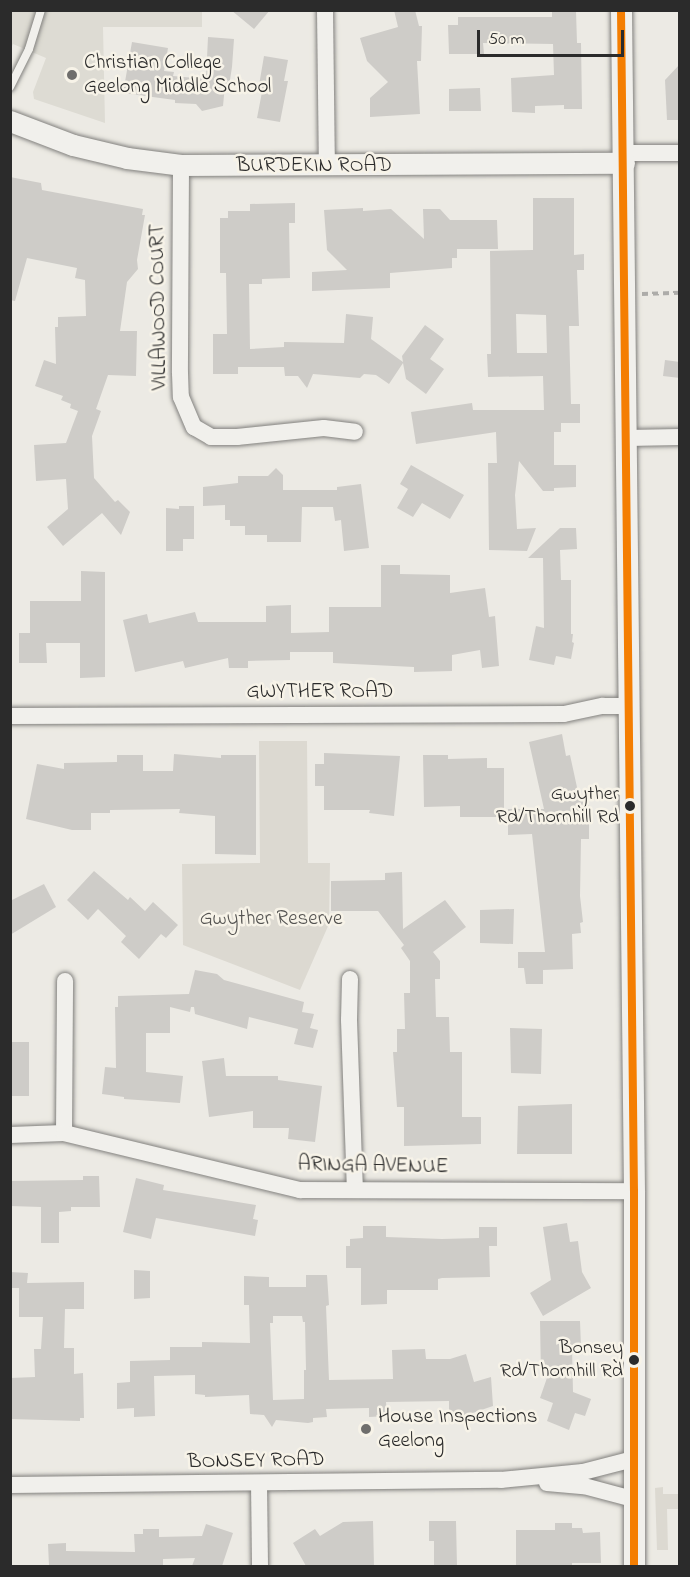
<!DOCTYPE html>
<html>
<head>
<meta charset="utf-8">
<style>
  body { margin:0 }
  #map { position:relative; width:690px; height:1577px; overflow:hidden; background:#eceae4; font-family:"Indie Flower",sans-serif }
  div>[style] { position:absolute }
  .built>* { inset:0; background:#dddbd3 }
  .green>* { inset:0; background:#dcd9d1 }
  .building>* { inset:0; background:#ceccc8 }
  .path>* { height:4px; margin-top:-2px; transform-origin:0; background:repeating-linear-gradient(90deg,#adaca9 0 6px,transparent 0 10.5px) }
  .roads { filter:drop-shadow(0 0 2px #82817e) drop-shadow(0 0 2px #82817e) }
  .service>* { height:8px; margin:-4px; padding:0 4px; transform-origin:4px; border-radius:4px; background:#f1f0ec }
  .minor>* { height:16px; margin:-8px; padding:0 8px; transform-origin:8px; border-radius:8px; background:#f1f0ec }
  .tertiary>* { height:21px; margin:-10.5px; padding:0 10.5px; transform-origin:10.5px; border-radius:10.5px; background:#f1f0ec }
  .bus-1>* { height:8px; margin:-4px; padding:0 4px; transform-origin:4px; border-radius:4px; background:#f47e02 }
  .dots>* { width:16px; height:16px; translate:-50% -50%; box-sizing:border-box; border:3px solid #f7f3e8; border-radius:50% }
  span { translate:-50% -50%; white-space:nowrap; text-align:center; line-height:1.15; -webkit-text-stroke:5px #f7f3e8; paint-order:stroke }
  .bus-label { font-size:20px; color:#2b2b2b }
  .right { translate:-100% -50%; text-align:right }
  .poi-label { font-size:21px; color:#2b2b2b }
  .left { translate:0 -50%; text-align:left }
  .street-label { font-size:21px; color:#2b2b2b }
  .park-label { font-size:21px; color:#545351 }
  .frame { position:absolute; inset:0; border:12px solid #2b2b2b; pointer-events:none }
  .scale { position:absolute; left:477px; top:30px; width:147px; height:27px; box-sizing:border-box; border:3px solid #2b2b2b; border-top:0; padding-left:8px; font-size:18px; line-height:21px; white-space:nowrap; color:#2b2b2b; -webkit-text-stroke:4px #f7f3e8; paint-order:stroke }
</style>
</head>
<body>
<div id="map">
  <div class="built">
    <div style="clip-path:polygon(11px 11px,202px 11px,202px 27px,103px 27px,105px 123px,34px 99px,33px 92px,46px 58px,13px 44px,11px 48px)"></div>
  </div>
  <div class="green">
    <div style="clip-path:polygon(259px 741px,307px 741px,308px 863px,330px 863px,329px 924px,300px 990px,183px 945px,182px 864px,260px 863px)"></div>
    <div style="clip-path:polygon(663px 1487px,663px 1494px,679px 1494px,679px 1509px,667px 1509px,668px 1550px,657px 1550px,655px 1488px)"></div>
  </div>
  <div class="building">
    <div style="clip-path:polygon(231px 10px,270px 10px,254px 29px)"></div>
    <div style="clip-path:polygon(394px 10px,415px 10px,419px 26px,422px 26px,421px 61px,417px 61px,420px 114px,370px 117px,370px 98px,388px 82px,367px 61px,360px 38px,398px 27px)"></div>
    <div style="clip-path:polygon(576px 11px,577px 43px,581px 43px,582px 109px,564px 109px,564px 105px,535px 106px,535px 113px,512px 112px,511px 78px,554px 75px,553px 44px,483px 43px,484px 54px,449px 54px,448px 25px,458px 25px,458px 17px,552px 17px,552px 12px)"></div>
    <div style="clip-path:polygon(208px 37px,234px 39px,232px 67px,229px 86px,225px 85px,223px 106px,202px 111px,196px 104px,175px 103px,175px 100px,123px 93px,132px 42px,168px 48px,164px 71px,174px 72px,173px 76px,206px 79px)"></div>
    <div style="clip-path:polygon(264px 56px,288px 60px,284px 81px,288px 81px,280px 122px,257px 118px,262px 92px,258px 91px)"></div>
    <div style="clip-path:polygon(680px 64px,680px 120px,667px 120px,665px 80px)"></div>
    <div style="clip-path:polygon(480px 88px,481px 111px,449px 111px,449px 89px)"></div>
    <div style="clip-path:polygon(10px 177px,41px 183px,42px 190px,143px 209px,142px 215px,145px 215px,137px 260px,138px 269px,127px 282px,120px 331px,137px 331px,136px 376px,108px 375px,96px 409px,101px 411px,92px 436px,94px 478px,115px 502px,118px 500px,130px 512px,121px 535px,102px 513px,63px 546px,47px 527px,68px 509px,66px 479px,36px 481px,34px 445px,66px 443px,78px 411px,70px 408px,71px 404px,61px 400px,63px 396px,35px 386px,44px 360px,56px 364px,55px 327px,58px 327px,58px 317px,86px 316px,85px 280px,75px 278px,77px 268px,27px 258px,15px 301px,10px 300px)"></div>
    <div style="clip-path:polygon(evenodd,533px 198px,574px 198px,574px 255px,584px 254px,584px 270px,577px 270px,579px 326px,569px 326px,571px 404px,580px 404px,580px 423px,561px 423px,561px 432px,554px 432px,554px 465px,576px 465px,576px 487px,554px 488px,554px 491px,543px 491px,519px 461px,515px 495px,517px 529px,536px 528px,527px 551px,489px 550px,488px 463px,497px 463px,496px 432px,416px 444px,411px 412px,472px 403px,473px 410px,544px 410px,543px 376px,488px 377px,487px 354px,491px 354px,490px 251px,533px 250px,533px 198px,516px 314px,546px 315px,547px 353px,517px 353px,516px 314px)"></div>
    <div style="clip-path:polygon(295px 203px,295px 223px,289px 223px,290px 278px,262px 279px,262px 284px,249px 284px,250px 349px,284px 347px,284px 342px,344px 343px,346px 314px,373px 317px,371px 339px,403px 362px,402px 356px,425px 325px,444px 339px,430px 359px,444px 369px,426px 394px,406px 379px,403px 363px,389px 384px,376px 375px,364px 374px,360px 378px,313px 374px,307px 388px,298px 376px,285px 376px,284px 367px,238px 367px,238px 374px,213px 374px,213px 334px,227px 334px,226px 273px,220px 273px,220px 218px,228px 218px,228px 211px,250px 211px,250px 204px)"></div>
    <div style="clip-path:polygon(363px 208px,363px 211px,391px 209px,424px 239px,423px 209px,440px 209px,450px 220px,497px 220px,498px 249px,457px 249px,457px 258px,452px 258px,452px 268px,390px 273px,390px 288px,312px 291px,312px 272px,347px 270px,327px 250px,324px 210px)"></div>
    <div style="clip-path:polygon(665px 360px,680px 362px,680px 378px,663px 376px)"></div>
    <div style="clip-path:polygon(411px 465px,464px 495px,450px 519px,422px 503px,413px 517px,397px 508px,408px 489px,400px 484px)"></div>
    <div style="clip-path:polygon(276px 468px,283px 475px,283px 490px,337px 490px,337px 487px,361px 484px,369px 548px,344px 551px,341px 520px,335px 521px,333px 507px,302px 507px,301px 542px,267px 542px,267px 535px,245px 535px,245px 526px,230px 526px,230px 520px,225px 520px,225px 505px,203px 506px,203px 487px,238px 483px,238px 476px,268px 476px)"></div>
    <div style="clip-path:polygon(179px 506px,194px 506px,194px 539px,183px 539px,183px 551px,166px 551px,166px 508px,179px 509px)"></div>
    <div style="clip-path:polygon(560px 528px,576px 528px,577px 549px,560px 550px,561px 580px,571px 580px,571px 634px,573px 634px,572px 642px,574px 643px,571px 659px,556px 656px,554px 665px,529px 660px,536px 626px,544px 628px,543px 558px,528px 558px)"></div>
    <div style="clip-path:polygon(381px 565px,400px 565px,400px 574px,450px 575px,450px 593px,485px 588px,489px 617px,495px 616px,499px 666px,482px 668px,480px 650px,452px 655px,452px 671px,414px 672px,414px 667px,333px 663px,333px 652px,290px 652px,290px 660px,248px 661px,248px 668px,229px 668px,228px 658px,185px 668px,183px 661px,135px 672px,123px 620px,147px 614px,149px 623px,195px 612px,198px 622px,266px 622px,266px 606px,291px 605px,291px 633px,329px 632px,329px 607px,381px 607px)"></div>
    <div style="clip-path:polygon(81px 571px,105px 572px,105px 677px,80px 678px,80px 643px,46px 643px,47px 663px,19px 663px,19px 633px,30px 633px,30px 601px,81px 601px)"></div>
    <div style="clip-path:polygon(562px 734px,566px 756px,570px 755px,580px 801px,589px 801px,589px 839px,581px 839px,580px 896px,583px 922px,580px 923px,581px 933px,572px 934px,573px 969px,543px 970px,543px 984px,526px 984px,524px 968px,518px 968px,518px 952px,545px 952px,532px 834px,508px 835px,508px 809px,544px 809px,529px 742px)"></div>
    <div style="clip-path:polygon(324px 753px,400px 756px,394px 816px,369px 813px,370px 810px,324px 810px,324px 786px,315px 786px,315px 764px,324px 764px)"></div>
    <div style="clip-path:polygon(174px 754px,221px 758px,221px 755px,256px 755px,256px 855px,215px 854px,215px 816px,179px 813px,180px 809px,110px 810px,110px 813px,91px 813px,91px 830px,72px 830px,26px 819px,37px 764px,64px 769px,64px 763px,117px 762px,117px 755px,143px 755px,143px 771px,173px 771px)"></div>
    <div style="clip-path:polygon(423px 755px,448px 755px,448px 759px,487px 758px,487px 768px,504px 768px,504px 817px,460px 817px,460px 806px,424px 807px)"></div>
    <div style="clip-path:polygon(94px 871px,128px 900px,130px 897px,145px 911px,153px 902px,178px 925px,166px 938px,161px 934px,139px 959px,121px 942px,126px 936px,98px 909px,88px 920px,67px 900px)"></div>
    <div style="clip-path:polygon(402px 872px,403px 929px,445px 900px,466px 927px,433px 952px,440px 961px,440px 979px,435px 979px,436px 1017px,449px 1017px,450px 1052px,462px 1052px,462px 1117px,481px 1117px,481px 1144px,404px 1146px,404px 1107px,397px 1107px,393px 1052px,397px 1052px,397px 1029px,405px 1029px,404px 993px,410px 993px,410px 961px,401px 948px,404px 945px,378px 911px,331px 911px,331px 881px,385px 880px,385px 873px)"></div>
    <div style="clip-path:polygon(44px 884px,56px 907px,10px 935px,10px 901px)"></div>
    <div style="clip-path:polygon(514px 909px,513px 944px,480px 943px,480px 910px)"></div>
    <div style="clip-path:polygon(195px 970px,217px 974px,224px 980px,304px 1002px,302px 1012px,314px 1014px,310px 1028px,318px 1030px,313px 1048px,294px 1044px,298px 1029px,249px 1017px,247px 1029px,195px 1014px,194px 1007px,191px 1007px,190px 1012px,170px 1007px,170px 1033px,146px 1033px,146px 1072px,183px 1076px,180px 1103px,124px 1099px,124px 1097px,102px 1094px,105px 1067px,116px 1068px,115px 1007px,118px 1007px,118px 996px,189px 994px)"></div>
    <div style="clip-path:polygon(510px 1028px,542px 1029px,541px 1074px,511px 1073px)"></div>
    <div style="clip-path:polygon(10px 1042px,29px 1042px,29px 1096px,10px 1096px)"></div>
    <div style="clip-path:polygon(224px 1058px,226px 1076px,278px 1076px,278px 1080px,322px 1086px,315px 1142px,288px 1139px,289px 1128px,253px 1128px,253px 1111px,209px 1117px,202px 1061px)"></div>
    <div style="clip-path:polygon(572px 1104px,572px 1154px,517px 1154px,518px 1106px)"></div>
    <div style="clip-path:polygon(83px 1176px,99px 1176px,100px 1207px,71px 1207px,71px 1211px,59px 1212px,59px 1243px,41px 1243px,41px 1207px,10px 1206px,10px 1181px,83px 1180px)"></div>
    <div style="clip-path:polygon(136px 1178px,164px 1185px,163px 1190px,256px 1205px,253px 1219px,258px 1220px,255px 1236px,156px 1218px,151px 1239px,123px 1232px)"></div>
    <div style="clip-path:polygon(567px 1223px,570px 1242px,578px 1241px,582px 1272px,591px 1288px,543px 1316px,530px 1293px,551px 1280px,543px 1227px)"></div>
    <div style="clip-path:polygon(363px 1226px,386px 1226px,386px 1237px,442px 1239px,479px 1238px,479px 1227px,497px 1227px,497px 1246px,489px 1246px,490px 1277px,442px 1278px,438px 1279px,438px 1290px,387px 1290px,387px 1304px,361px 1305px,361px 1268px,346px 1268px,346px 1246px,350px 1246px,350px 1239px,363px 1238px)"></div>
    <div style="clip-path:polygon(134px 1270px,150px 1271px,150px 1298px,134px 1299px)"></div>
    <div style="clip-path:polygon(10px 1272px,28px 1273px,27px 1283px,84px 1282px,84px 1309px,65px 1309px,64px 1348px,74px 1348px,74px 1374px,83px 1373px,84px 1418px,80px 1418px,80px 1421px,10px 1419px,10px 1378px,35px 1377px,34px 1349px,41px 1349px,43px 1317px,19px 1317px,19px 1288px,10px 1288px)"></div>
    <div style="clip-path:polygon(evenodd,306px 1275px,327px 1275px,329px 1305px,326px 1306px,329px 1380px,393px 1379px,392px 1350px,425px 1349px,426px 1359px,450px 1359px,466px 1354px,474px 1382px,491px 1377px,493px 1406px,449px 1421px,449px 1401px,386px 1402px,387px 1416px,369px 1417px,369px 1408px,326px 1409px,327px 1417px,313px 1418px,313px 1422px,308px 1423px,276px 1420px,272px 1427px,264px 1415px,250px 1414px,249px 1395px,205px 1397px,205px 1395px,195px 1394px,195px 1375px,154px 1376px,155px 1416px,134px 1417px,134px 1408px,117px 1409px,117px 1383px,130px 1382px,130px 1361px,170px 1360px,170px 1347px,202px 1347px,202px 1342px,250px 1343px,249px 1305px,244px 1305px,244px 1276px,269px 1277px,269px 1287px,306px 1287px,306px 1275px,273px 1316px,302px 1316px,303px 1322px,305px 1322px,306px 1370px,304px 1370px,304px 1399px,273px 1400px,270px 1323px,273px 1323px,273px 1316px)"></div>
    <div style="clip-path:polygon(540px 1321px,580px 1321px,581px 1347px,572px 1347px,573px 1392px,591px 1399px,585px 1416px,575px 1413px,569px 1430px,547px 1421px,553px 1403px,540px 1398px,548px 1375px,541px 1375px)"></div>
    <div style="clip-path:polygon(373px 1521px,374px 1566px,306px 1566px,293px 1543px,315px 1529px,320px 1536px,343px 1522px)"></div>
    <div style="clip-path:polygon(429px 1521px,456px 1521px,457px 1566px,434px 1566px,434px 1541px,429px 1541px)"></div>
    <div style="clip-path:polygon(555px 1523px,572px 1523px,572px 1528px,582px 1528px,583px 1533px,600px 1532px,601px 1563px,572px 1563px,572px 1566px,516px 1565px,516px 1530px,555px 1530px)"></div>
    <div style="clip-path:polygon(206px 1524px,233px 1533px,222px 1566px,192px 1566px,195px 1558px,163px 1559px,163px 1566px,49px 1566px,48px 1544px,66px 1543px,66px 1551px,135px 1552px,134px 1534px,143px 1534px,143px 1529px,159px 1529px,159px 1537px,202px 1536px)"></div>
  </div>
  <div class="path">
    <div style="left:642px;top:294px;width:38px;rotate:-2deg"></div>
  </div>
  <div class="roads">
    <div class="service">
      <div style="left:10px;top:87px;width:42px;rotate:-63.4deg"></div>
      <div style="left:29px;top:49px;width:41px;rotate:-72.9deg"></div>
    </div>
    <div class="minor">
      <div style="left:325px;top:10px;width:156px;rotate:89.3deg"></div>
      <div style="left:624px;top:153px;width:56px"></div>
      <div style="left:181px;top:165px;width:208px;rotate:90.3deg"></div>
      <div style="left:180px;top:373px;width:24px;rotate:88deg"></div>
      <div style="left:181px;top:397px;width:33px;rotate:67deg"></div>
      <div style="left:194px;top:427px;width:20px;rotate:30deg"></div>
      <div style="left:211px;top:437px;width:26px"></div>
      <div style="left:237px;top:437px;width:87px;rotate:-5.9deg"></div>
      <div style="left:324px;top:428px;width:31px;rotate:7deg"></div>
      <div style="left:627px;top:438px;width:53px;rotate:-1.1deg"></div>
      <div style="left:10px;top:716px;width:554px;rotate:-0.21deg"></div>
      <div style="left:564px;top:714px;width:40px;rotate:-12deg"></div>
      <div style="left:603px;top:706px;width:27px"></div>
      <div style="left:350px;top:979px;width:41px;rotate:91.4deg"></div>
      <div style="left:349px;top:1020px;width:170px;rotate:88deg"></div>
      <div style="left:64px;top:1133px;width:152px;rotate:-89.6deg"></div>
      <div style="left:10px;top:1135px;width:54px;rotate:-2.1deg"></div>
      <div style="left:64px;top:1133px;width:243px;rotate:13.6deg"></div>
      <div style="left:300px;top:1190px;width:334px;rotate:0.2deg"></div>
      <div style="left:259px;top:1483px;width:83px;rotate:89.3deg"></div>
      <div style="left:547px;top:1483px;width:37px;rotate:5deg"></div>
      <div style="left:584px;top:1486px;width:51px;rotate:14.9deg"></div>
      <div style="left:10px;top:1485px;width:491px;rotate:-0.6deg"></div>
      <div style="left:501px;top:1480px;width:82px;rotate:-5.6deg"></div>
      <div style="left:583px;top:1472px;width:52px;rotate:-14.6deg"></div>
    </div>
    <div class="tertiary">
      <div style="left:621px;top:10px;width:1181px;rotate:89.37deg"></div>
      <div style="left:634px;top:1191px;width:375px;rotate:90deg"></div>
      <div style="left:10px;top:121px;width:67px;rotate:20.9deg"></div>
      <div style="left:73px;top:145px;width:56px;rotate:13.5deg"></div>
      <div style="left:127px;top:158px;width:54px;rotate:7.4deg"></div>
      <div style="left:181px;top:165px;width:443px;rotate:-0.3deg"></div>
    </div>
  </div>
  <div class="bus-1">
    <div style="left:621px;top:10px;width:1181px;rotate:89.37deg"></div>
    <div style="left:634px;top:1191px;width:375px;rotate:90deg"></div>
  </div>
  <div class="dots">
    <div style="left:72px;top:75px;background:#6f6e6c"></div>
    <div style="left:630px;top:806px;background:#2b2b2b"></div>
    <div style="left:634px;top:1360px;background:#2b2b2b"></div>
    <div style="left:366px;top:1429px;background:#6f6e6c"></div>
  </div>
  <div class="bus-label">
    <span class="right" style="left:619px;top:806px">Gwyther<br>Rd/Thornhill Rd</span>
    <span class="right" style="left:623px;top:1360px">Bonsey<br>Rd/Thornhill Rd</span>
  </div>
  <div class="poi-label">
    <span class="left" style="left:84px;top:75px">Christian College<br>Geelong Middle School</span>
    <span class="left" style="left:378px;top:1429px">House Inspections<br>Geelong</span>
  </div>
  <div class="street-label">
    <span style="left:314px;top:166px">BURDEKIN ROAD</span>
    <span style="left:159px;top:307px;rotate:-91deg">VILLAWOOD COURT</span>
    <span style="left:320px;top:692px">GWYTHER ROAD</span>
    <span style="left:373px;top:1166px;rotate:1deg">ARINGA AVENUE</span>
    <span style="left:256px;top:1461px;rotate:-1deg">BONSEY ROAD</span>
  </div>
  <div class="park-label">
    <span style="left:271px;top:919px">Gwyther Reserve</span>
  </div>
  <div class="frame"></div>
  <div class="scale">50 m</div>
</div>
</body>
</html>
